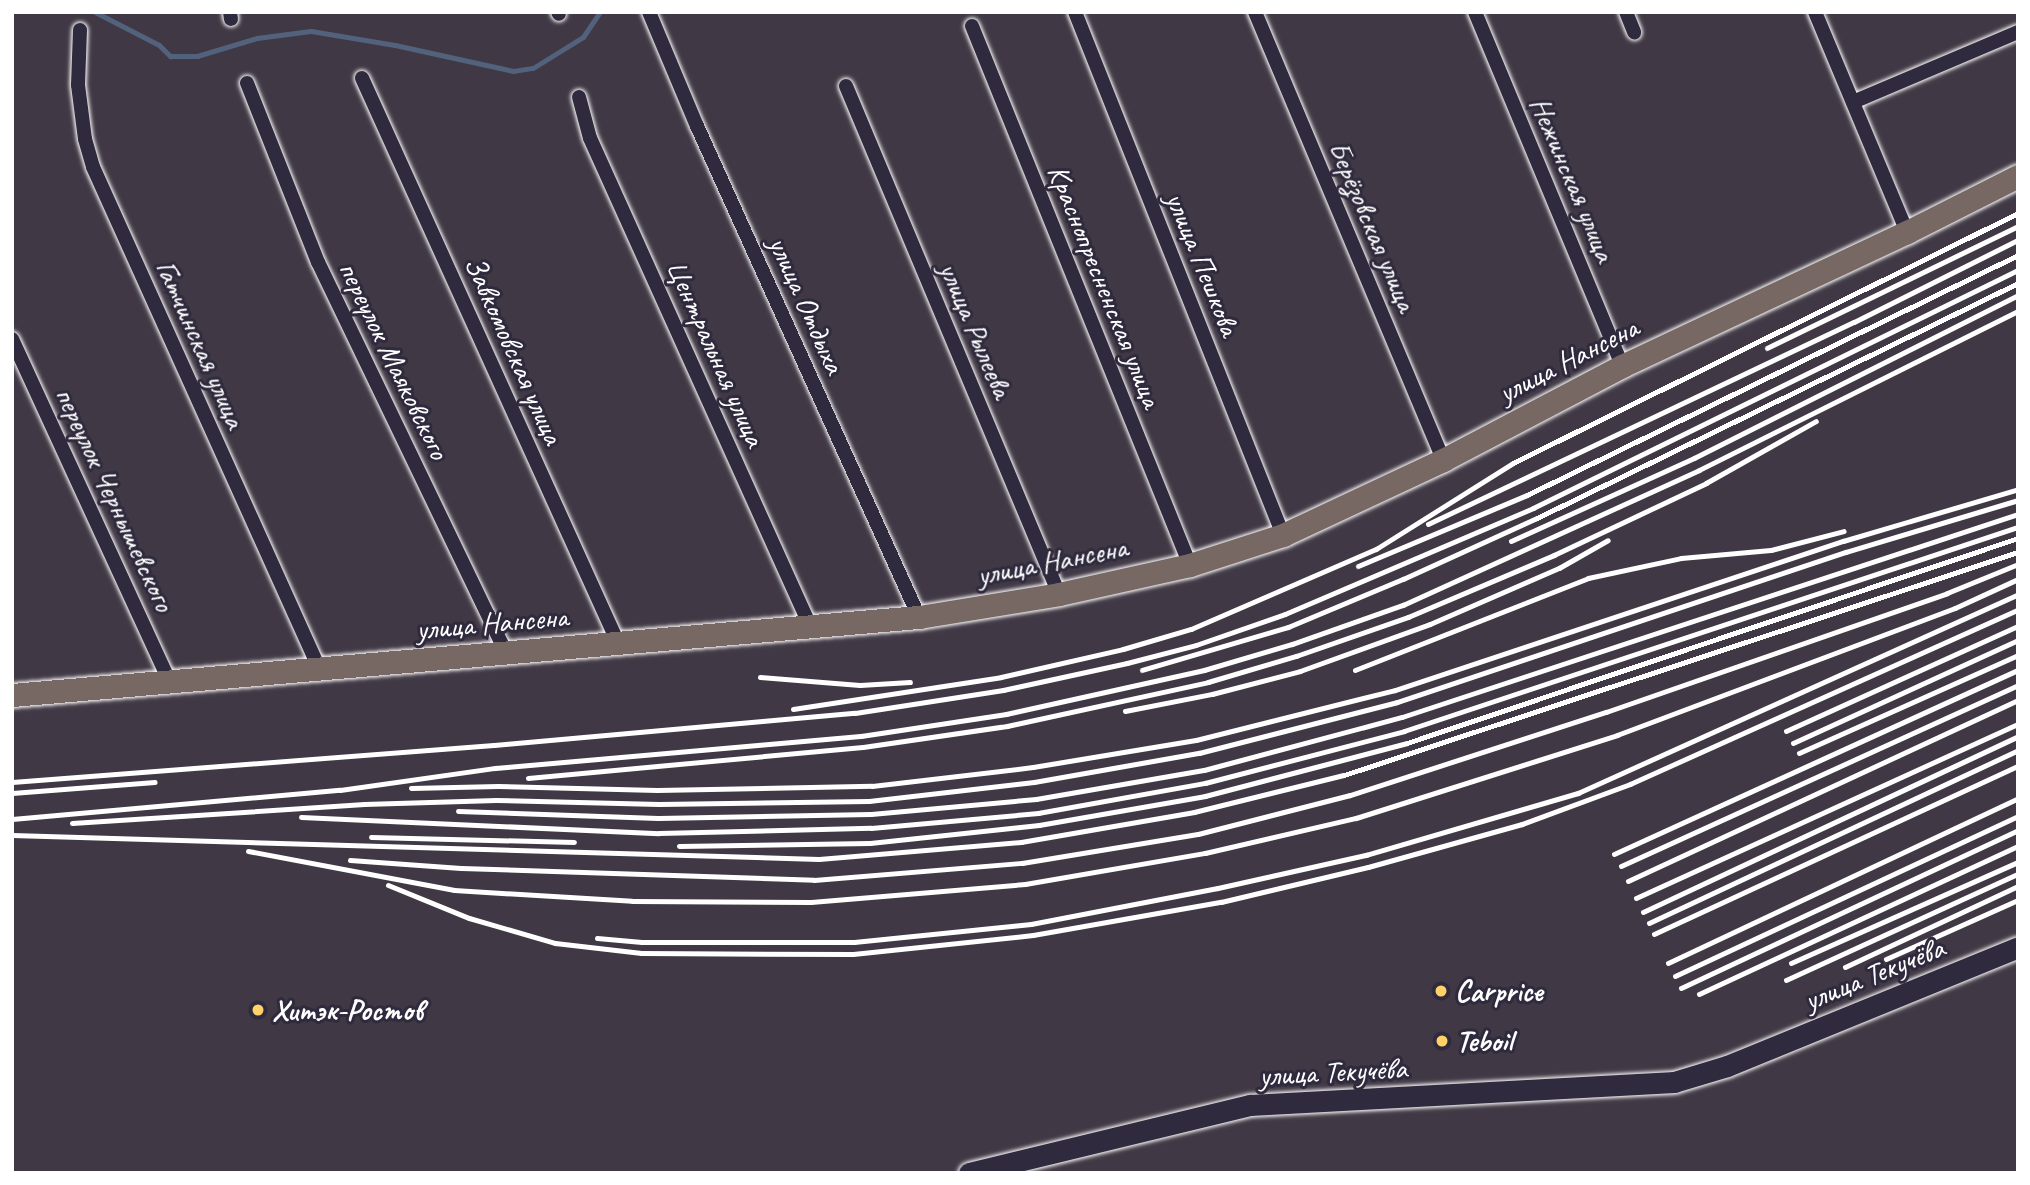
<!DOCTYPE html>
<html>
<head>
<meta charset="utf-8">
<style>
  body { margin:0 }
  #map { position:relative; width:2030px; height:1185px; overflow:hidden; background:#403844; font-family:Caveat,sans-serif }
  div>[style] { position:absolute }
  .stream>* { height:5px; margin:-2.5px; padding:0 2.5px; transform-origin:2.5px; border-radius:2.5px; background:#52627c }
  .roads { filter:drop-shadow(0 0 2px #fff) drop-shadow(0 0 2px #fff) }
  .minor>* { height:14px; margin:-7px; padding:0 7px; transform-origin:7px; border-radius:7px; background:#2f2a3d }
  .secondary>* { height:21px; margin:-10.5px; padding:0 10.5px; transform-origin:10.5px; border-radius:10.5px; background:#2f2a3d }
  .primary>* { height:23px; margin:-11.5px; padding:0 11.5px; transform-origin:11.5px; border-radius:11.5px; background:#776864 }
  .rail>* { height:5px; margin:-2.5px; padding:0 2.5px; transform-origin:2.5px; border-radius:2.5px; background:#fff }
  .dots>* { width:19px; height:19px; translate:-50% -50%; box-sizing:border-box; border:4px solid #2f2a3d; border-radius:50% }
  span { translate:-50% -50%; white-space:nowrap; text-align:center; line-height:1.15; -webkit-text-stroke:6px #2f2a3d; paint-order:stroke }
  .street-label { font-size:30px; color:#fff }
  .poi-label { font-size:30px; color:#fff; font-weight:700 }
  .left { translate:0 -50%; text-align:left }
  .frame { position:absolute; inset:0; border:14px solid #fff; pointer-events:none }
</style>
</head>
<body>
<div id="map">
  <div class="stream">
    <div style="left:95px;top:12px;width:72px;rotate:27.3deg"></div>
    <div style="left:159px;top:45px;width:16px;rotate:45deg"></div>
    <div style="left:170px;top:56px;width:27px"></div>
    <div style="left:197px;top:56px;width:63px;rotate:-16.7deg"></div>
    <div style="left:257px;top:38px;width:54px;rotate:-7.4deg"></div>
    <div style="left:311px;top:31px;width:85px;rotate:9.5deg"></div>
    <div style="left:395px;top:45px;width:121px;rotate:12.4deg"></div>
    <div style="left:513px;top:71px;width:20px;rotate:-9deg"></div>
    <div style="left:533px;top:68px;width:59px;rotate:-31.8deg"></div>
    <div style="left:583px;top:37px;width:30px;rotate:-56deg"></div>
  </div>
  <div class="roads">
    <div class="minor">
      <div style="left:230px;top:12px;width:7px;rotate:82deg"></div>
      <div style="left:558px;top:12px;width:2px;rotate:63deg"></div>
      <div style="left:649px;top:12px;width:124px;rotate:67.2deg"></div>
      <div style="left:697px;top:126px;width:539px;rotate:65.67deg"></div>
      <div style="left:1075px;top:12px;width:563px;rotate:68.31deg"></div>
      <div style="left:1255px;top:12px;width:486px;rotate:67.2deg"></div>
      <div style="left:1475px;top:12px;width:383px;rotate:67.4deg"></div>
      <div style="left:1626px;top:12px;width:22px;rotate:68deg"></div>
      <div style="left:1815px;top:12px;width:238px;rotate:67.3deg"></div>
      <div style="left:972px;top:26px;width:581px;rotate:67.98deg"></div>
      <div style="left:80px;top:30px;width:55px;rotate:92.1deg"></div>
      <div style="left:78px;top:85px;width:54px;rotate:82.6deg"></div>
      <div style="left:85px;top:139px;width:29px;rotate:74deg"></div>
      <div style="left:93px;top:167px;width:550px;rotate:65.72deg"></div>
      <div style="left:362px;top:78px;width:623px;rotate:65.62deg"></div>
      <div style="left:247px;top:83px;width:193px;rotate:68.4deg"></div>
      <div style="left:318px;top:262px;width:435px;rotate:64.3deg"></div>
      <div style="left:846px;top:86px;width:551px;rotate:67.25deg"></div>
      <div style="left:579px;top:97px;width:42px;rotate:75deg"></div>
      <div style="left:590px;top:138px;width:538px;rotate:65.72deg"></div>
      <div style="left:1853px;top:102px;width:179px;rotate:-23deg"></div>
      <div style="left:12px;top:339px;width:378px;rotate:65.3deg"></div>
    </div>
    <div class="secondary">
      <div style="left:969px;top:1173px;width:289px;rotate:-13.6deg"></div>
      <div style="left:1250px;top:1105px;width:425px;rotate:-3.1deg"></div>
      <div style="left:1674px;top:1082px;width:55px;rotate:-16.8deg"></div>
      <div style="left:1727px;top:1066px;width:314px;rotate:-22.2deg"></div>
    </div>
    <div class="primary">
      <div style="left:12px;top:695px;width:910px;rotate:-4.92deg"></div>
      <div style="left:919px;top:617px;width:142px;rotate:-9.3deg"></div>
      <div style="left:1059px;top:594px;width:134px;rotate:-12.5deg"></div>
      <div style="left:1190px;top:565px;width:98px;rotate:-17.9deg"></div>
      <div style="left:1283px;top:535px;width:177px;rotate:-25.1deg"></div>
      <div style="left:1443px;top:460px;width:202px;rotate:-27.7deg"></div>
      <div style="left:1622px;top:366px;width:315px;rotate:-25.2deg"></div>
      <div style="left:1907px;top:232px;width:124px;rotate:-26.8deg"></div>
    </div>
  </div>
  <div class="rail">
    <div style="left:1767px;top:348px;width:279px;rotate:-25.9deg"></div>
    <div style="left:1428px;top:524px;width:471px;rotate:-25.4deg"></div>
    <div style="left:1854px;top:322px;width:183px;rotate:-26.6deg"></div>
    <div style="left:1511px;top:541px;width:201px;rotate:-24.4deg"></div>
    <div style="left:1694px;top:458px;width:363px;rotate:-26.7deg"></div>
    <div style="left:1358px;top:566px;width:183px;rotate:-22.8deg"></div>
    <div style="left:1527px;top:495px;width:547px;rotate:-26.05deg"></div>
    <div style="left:1142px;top:670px;width:152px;rotate:-16.4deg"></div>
    <div style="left:1288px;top:627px;width:125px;rotate:-22.7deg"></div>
    <div style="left:1403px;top:579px;width:147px;rotate:-24.5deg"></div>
    <div style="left:1537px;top:518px;width:535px;rotate:-26.04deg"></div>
    <div style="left:1355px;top:670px;width:251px;rotate:-21.5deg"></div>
    <div style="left:1588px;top:578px;width:95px;rotate:-12.1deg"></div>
    <div style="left:1681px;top:558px;width:90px;rotate:-5.1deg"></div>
    <div style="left:1771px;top:550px;width:75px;rotate:-14.6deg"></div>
    <div style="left:760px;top:677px;width:100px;rotate:4.6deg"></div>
    <div style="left:860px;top:685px;width:50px;rotate:-3.4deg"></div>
    <div style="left:793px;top:709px;width:210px;rotate:-8.7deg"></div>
    <div style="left:1001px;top:677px;width:125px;rotate:-12.9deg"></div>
    <div style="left:1123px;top:649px;width:71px;rotate:-16.4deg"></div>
    <div style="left:1191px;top:629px;width:202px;rotate:-23.4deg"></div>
    <div style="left:1376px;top:549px;width:162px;rotate:-32.1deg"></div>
    <div style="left:1513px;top:463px;width:563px;rotate:-26.34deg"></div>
    <div style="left:1125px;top:711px;width:89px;rotate:-11.1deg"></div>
    <div style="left:1212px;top:694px;width:91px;rotate:-14.6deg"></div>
    <div style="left:1300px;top:671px;width:138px;rotate:-19.9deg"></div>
    <div style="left:1430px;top:624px;width:141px;rotate:-23.5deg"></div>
    <div style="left:1559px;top:568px;width:56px;rotate:-29.7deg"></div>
    <div style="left:1786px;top:731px;width:255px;rotate:-24.4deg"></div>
    <div style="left:1793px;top:743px;width:247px;rotate:-24.6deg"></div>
    <div style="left:1799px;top:753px;width:240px;rotate:-24.1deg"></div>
    <div style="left:528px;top:778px;width:336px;rotate:-5.3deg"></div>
    <div style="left:863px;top:747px;width:146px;rotate:-8.3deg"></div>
    <div style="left:1007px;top:726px;width:206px;rotate:-12.3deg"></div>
    <div style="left:1208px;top:682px;width:92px;rotate:-16.5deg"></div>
    <div style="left:1296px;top:656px;width:119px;rotate:-19.2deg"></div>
    <div style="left:1408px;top:617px;width:159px;rotate:-23deg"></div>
    <div style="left:1554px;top:555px;width:168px;rotate:-25.3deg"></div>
    <div style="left:1706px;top:483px;width:126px;rotate:-29.4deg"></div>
    <div style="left:12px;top:782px;width:483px;rotate:-4.4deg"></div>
    <div style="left:494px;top:745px;width:362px;rotate:-5.1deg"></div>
    <div style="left:855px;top:713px;width:150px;rotate:-8.8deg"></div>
    <div style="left:1003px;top:690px;width:127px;rotate:-12.3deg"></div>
    <div style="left:1127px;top:663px;width:71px;rotate:-14.6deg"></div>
    <div style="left:1196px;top:645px;width:94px;rotate:-19.2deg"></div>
    <div style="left:1285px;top:614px;width:270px;rotate:-23.1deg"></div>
    <div style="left:1533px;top:508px;width:540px;rotate:-26.14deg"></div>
    <div style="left:411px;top:788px;width:87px;rotate:-1.3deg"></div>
    <div style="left:498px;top:786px;width:159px;rotate:1.4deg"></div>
    <div style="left:657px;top:790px;width:215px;rotate:-1.1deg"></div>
    <div style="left:872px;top:786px;width:162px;rotate:-6.7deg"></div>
    <div style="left:1033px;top:767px;width:165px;rotate:-9.4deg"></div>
    <div style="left:1196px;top:740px;width:205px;rotate:-14.1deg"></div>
    <div style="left:1395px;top:690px;width:472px;rotate:-18.4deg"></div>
    <div style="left:1843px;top:541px;width:183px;rotate:-16.5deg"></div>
    <div style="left:12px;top:793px;width:143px;rotate:-4.4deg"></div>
    <div style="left:458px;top:811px;width:200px;rotate:2deg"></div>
    <div style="left:658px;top:818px;width:213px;rotate:-1.1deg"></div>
    <div style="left:871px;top:814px;width:166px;rotate:-5.2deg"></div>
    <div style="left:1036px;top:799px;width:170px;rotate:-9.8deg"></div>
    <div style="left:1204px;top:770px;width:205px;rotate:-15deg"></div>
    <div style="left:1402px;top:717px;width:649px;rotate:-18.24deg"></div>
    <div style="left:301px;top:817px;width:358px;rotate:2.6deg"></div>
    <div style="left:659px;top:833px;width:212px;rotate:-1.4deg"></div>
    <div style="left:871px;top:828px;width:168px;rotate:-5.1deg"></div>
    <div style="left:1038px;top:813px;width:170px;rotate:-10.2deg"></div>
    <div style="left:1205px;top:783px;width:206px;rotate:-14.6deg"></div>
    <div style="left:1404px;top:731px;width:647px;rotate:-18.38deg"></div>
    <div style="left:12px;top:819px;width:329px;rotate:-5.1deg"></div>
    <div style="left:340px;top:790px;width:157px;rotate:-8.1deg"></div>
    <div style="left:495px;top:768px;width:367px;rotate:-5deg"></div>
    <div style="left:861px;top:736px;width:147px;rotate:-8.6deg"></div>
    <div style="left:1006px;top:714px;width:203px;rotate:-12.5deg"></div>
    <div style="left:1204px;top:670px;width:92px;rotate:-16.5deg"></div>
    <div style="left:1292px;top:644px;width:118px;rotate:-19.4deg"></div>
    <div style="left:1403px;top:605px;width:325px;rotate:-24.5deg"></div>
    <div style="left:1699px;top:470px;width:356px;rotate:-26.5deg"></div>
    <div style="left:72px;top:823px;width:293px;rotate:-3.7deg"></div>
    <div style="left:364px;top:804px;width:132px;rotate:-1.7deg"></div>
    <div style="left:496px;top:800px;width:163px;rotate:1.4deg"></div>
    <div style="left:659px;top:804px;width:210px;rotate:-0.8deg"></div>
    <div style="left:869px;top:801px;width:166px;rotate:-6.6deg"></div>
    <div style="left:1034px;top:782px;width:168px;rotate:-10deg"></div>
    <div style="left:1199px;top:753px;width:204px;rotate:-14.4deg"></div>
    <div style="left:1397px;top:702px;width:473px;rotate:-18.5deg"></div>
    <div style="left:1846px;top:552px;width:180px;rotate:-16.8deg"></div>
    <div style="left:12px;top:835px;width:807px;rotate:1.7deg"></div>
    <div style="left:819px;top:859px;width:203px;rotate:-4.8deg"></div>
    <div style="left:1021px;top:842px;width:176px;rotate:-9.8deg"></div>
    <div style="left:1194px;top:812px;width:154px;rotate:-13.9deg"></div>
    <div style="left:1344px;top:775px;width:710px;rotate:-18.31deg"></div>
    <div style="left:371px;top:837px;width:203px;rotate:1.4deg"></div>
    <div style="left:679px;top:846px;width:191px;rotate:-0.9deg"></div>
    <div style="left:870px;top:843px;width:170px;rotate:-6.1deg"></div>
    <div style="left:1039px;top:825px;width:169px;rotate:-9.9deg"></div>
    <div style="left:1205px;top:796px;width:209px;rotate:-14.7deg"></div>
    <div style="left:1407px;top:743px;width:644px;rotate:-18.55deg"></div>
    <div style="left:248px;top:851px;width:210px;rotate:10.7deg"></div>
    <div style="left:454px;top:890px;width:178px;rotate:3.5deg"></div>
    <div style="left:632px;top:901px;width:179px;rotate:0.3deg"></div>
    <div style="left:811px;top:902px;width:215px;rotate:-4.8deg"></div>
    <div style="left:1025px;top:884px;width:183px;rotate:-9.8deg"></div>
    <div style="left:1205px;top:853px;width:155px;rotate:-13.1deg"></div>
    <div style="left:1356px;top:818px;width:274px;rotate:-17.6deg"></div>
    <div style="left:1617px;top:735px;width:361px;rotate:-20.6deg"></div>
    <div style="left:1955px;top:608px;width:69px;rotate:-24.7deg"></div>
    <div style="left:1614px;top:854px;width:444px;rotate:-24.5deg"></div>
    <div style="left:350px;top:860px;width:111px;rotate:4.1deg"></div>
    <div style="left:461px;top:868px;width:353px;rotate:1.9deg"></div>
    <div style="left:814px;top:880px;width:209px;rotate:-4.7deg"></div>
    <div style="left:1022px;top:863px;width:178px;rotate:-9.4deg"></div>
    <div style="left:1198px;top:834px;width:157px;rotate:-14.4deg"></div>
    <div style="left:1350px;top:795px;width:269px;rotate:-18deg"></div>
    <div style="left:1606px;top:712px;width:361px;rotate:-19.2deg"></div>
    <div style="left:1947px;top:593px;width:77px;rotate:-22.2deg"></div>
    <div style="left:1621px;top:866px;width:436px;rotate:-24.5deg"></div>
    <div style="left:1628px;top:881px;width:430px;rotate:-24.9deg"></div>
    <div style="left:388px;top:885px;width:87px;rotate:22.2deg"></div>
    <div style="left:469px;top:918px;width:90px;rotate:16.2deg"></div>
    <div style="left:555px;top:943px;width:87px;rotate:6.6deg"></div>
    <div style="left:641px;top:953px;width:212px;rotate:0.3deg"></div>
    <div style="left:853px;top:954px;width:181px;rotate:-6deg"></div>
    <div style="left:1033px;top:935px;width:191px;rotate:-10deg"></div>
    <div style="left:1221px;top:902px;width:151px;rotate:-13.4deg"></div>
    <div style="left:1368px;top:867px;width:160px;rotate:-15.6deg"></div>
    <div style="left:1522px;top:824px;width:115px;rotate:-20.3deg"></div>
    <div style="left:1630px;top:784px;width:425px;rotate:-24.2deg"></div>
    <div style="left:1636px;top:898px;width:420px;rotate:-24.5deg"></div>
    <div style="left:1643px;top:912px;width:414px;rotate:-25.1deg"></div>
    <div style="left:1649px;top:923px;width:408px;rotate:-25.1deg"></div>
    <div style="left:1654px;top:934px;width:401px;rotate:-24.8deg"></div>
    <div style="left:597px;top:938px;width:45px;rotate:5.1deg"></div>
    <div style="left:642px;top:942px;width:212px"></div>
    <div style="left:854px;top:942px;width:178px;rotate:-5.8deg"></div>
    <div style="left:1031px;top:924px;width:190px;rotate:-10.9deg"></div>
    <div style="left:1218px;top:888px;width:152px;rotate:-12.6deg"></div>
    <div style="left:1366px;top:855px;width:221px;rotate:-16.3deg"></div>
    <div style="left:1578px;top:793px;width:483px;rotate:-24.3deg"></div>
    <div style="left:1886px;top:959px;width:145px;rotate:-24.1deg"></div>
    <div style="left:1668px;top:963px;width:387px;rotate:-25.2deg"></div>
    <div style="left:1791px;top:963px;width:248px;rotate:-24deg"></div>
    <div style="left:1845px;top:967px;width:191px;rotate:-25.1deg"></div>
    <div style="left:1675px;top:976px;width:378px;rotate:-25deg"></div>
    <div style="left:1786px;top:980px;width:255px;rotate:-24.6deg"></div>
    <div style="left:1681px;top:988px;width:372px;rotate:-25.1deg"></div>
    <div style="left:1699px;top:994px;width:352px;rotate:-24.9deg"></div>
  </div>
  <div class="dots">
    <div style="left:1441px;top:991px;background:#ffd166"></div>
    <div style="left:258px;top:1010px;background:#ffd166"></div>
    <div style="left:1442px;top:1041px;background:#ffd166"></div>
  </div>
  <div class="street-label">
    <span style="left:1573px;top:179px;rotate:67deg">Нежинская улица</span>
    <span style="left:1373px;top:226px;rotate:67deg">Берёзовская улица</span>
    <span style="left:1203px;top:264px;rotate:68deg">улица Пешкова</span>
    <span style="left:1105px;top:286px;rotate:68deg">Краснопресненская улица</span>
    <span style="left:807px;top:305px;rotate:66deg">улица Отдыха</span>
    <span style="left:976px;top:330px;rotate:67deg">улица Рылеева</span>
    <span style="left:201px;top:344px;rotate:66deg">Гатчинская улица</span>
    <span style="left:514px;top:350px;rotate:66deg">Завкомовская улица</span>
    <span style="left:716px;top:353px;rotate:66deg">Центральная улица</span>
    <span style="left:394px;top:360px;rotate:64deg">переулок Маяковского</span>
    <span style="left:1568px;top:360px;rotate:-27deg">улица Нансена</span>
    <span style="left:115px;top:499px;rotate:65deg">переулок Чернышевского</span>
    <span style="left:1052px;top:561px;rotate:-11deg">улица Нансена</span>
    <span style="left:492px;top:623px;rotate:-5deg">улица Нансена</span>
    <span style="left:1874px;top:974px;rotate:-22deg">улица Текучёва</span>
    <span style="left:1333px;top:1072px;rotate:-3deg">улица Текучёва</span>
  </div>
  <div class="poi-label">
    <span class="left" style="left:1455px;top:991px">Carprice</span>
    <span class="left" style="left:272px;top:1010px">Хитэк-Ростов</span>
    <span class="left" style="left:1456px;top:1041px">Teboil</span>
  </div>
  <div class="frame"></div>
</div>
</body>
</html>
